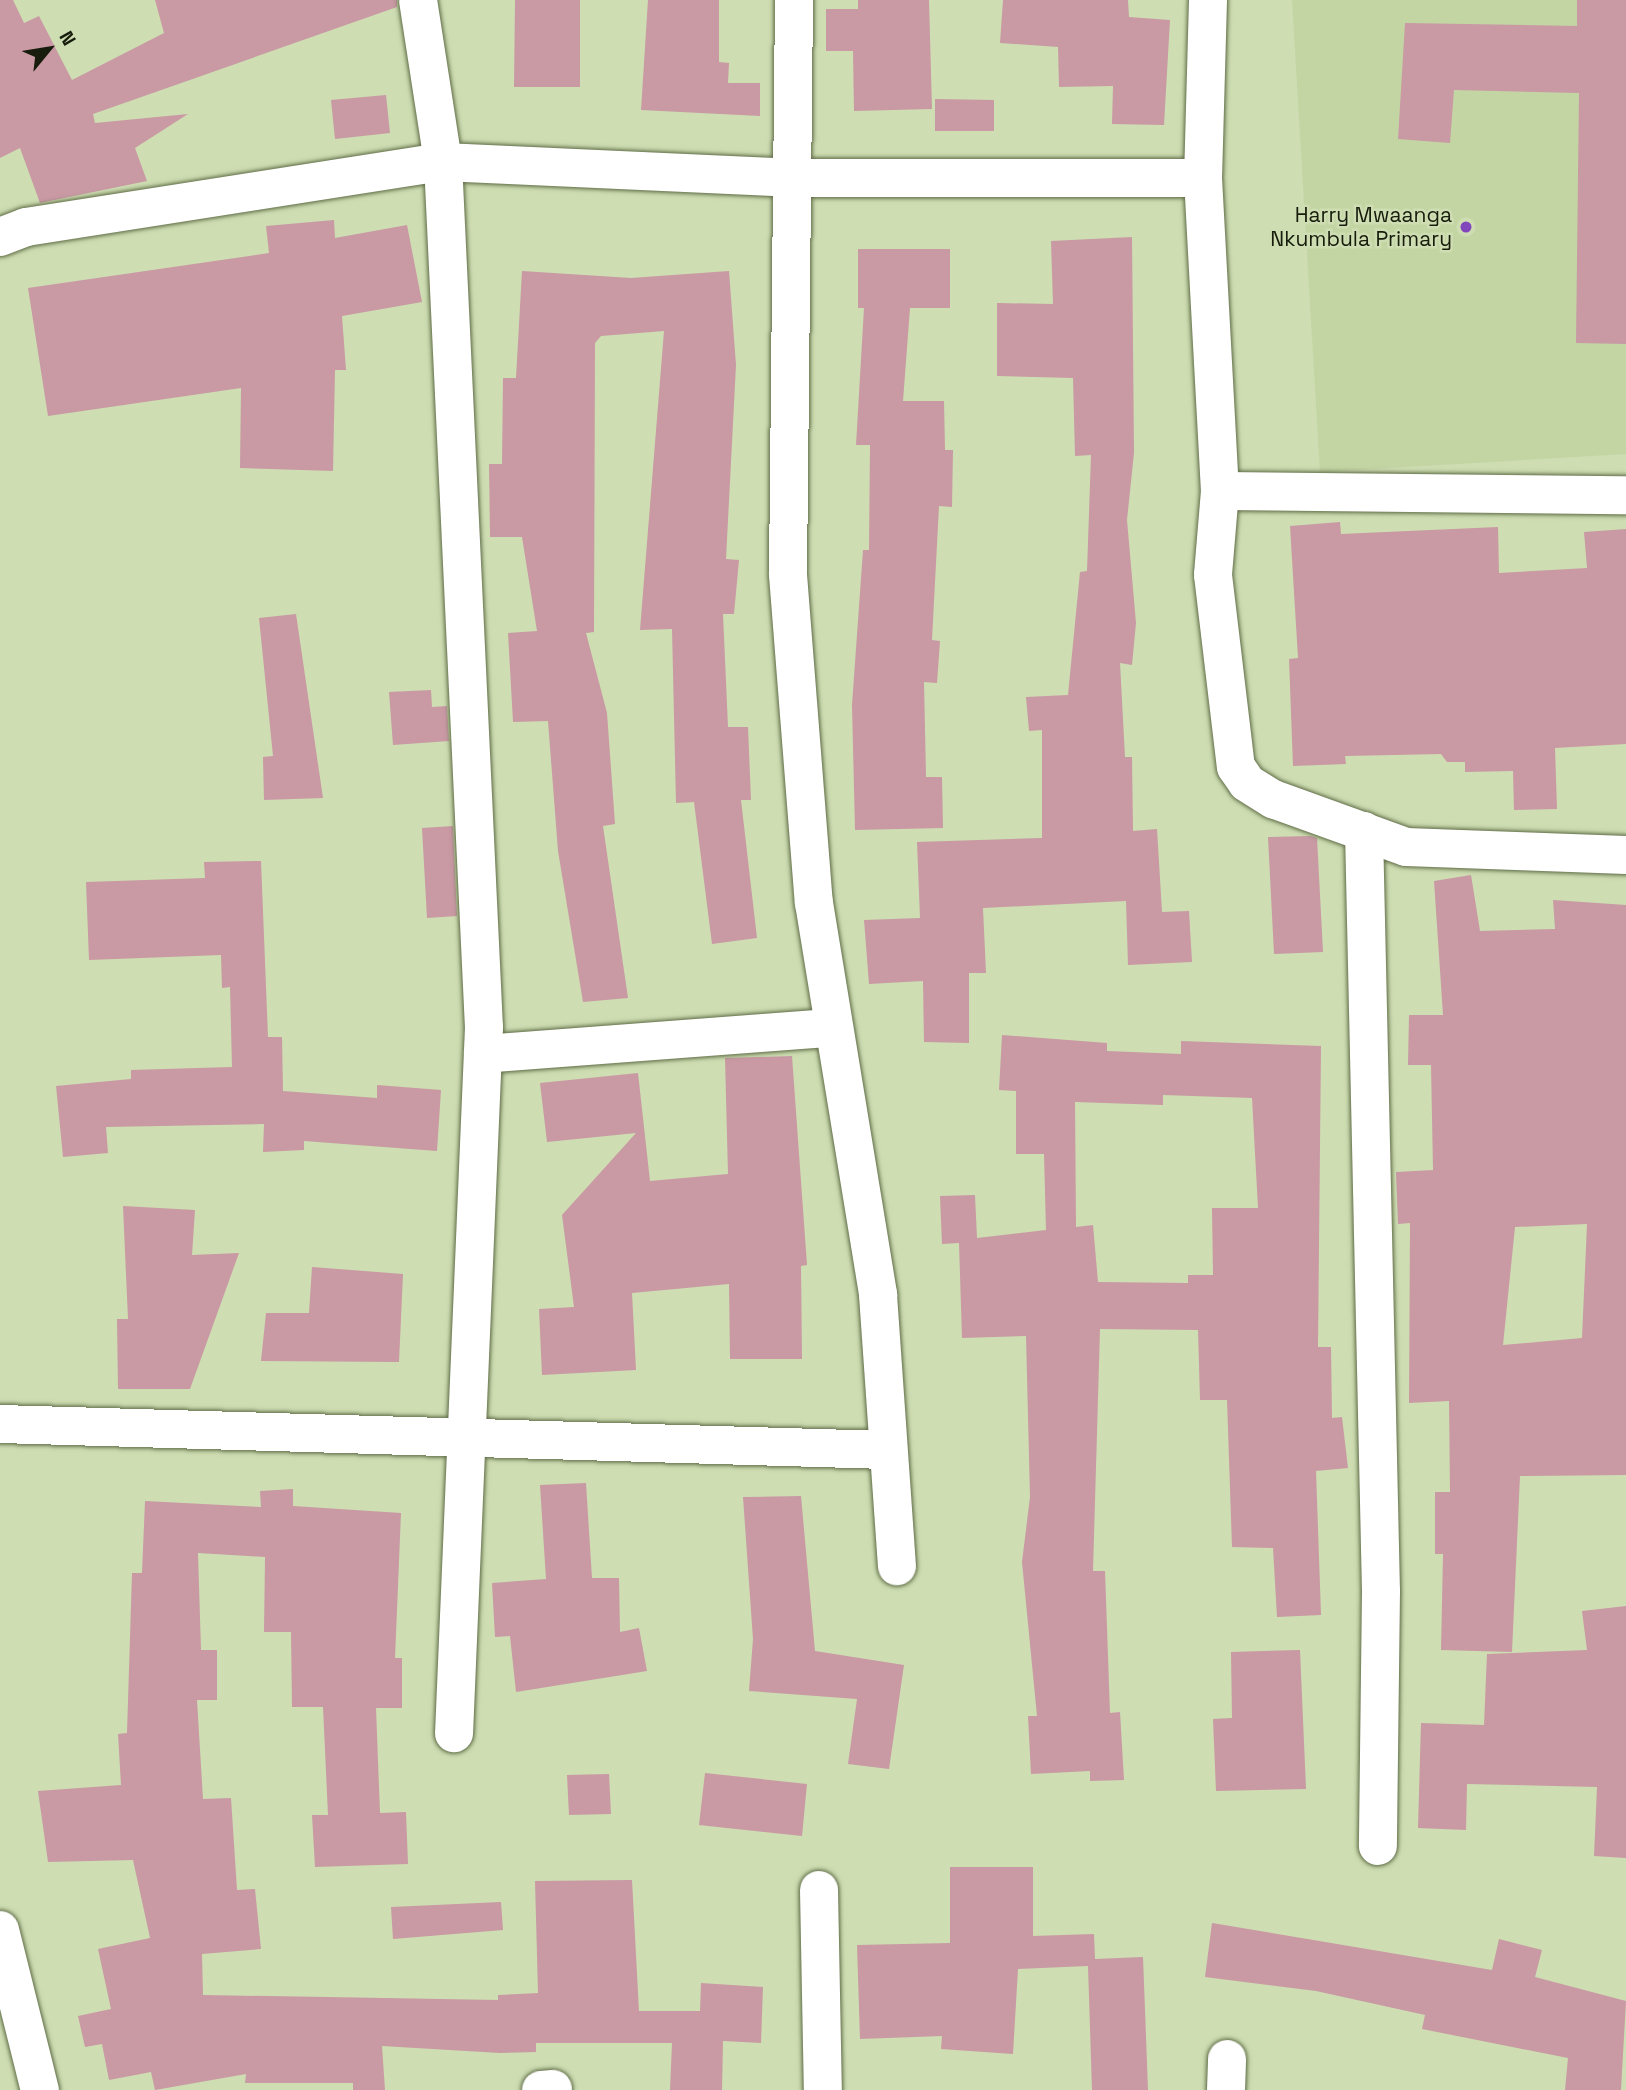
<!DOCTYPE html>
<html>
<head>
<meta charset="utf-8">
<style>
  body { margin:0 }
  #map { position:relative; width:1626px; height:2090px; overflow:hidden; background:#ceddb2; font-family:"Space Grotesk",sans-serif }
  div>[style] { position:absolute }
  .built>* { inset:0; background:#c3d5a3 }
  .building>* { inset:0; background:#c999a4 }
  .roads { filter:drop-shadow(0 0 2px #606d47) drop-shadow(0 0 2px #606d47) }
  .minor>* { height:38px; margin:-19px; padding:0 19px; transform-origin:19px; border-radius:19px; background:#fff }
  .dots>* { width:19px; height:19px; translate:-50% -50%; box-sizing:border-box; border:4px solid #ceddb2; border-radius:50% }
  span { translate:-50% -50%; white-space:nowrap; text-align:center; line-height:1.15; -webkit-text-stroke:5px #ceddb2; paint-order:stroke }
  .poi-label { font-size:21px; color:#171c0c }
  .right { translate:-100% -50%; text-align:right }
  .north { position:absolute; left:14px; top:14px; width:70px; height:70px; -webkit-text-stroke:5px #ceddb2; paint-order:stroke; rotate:60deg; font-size:19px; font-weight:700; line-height:28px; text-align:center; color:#171c0c }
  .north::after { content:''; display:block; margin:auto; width:24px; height:32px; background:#171c0c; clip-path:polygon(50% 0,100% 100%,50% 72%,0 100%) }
</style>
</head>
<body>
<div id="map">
  <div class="built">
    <div style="clip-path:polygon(1292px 0,1626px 0,1626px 454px,1320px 472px)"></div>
  </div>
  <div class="building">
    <div style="clip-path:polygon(0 0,13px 0,24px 23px,39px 16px,72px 80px,164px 33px,155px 0,397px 0,397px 7px,93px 114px,95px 123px,188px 114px,135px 148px,147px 181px,40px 203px,20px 148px,0 158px)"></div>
    <div style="clip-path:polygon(515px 0,580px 0,580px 87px,514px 87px)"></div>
    <div style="clip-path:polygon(648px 0,719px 0,719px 62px,729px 63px,728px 83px,760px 83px,760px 116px,641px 110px)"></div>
    <div style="clip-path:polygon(858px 0,929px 0,932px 109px,854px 111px,853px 51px,826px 51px,826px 9px,858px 9px)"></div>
    <div style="clip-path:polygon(1003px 0,1128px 0,1129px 17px,1170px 20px,1164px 125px,1112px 124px,1113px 86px,1059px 87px,1058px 47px,1000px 43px)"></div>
    <div style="clip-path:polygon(1577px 0,1626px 0,1626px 344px,1576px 343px,1579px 93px,1454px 90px,1450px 143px,1398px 139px,1405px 23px,1577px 26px)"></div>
    <div style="clip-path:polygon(386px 95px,390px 133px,335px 139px,331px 100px)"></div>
    <div style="clip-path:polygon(935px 99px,994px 100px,994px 131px,935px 131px)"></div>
    <div style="clip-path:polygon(334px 220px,335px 238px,407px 225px,422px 302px,342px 316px,346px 370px,335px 370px,333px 471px,240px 468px,241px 388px,48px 416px,28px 288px,269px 253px,266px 226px)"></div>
    <div style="clip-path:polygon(1132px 237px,1134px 453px,1127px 520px,1136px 623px,1132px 665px,1120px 663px,1125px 757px,1132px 757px,1133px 831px,1157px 829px,1162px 912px,1189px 911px,1192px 962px,1128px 965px,1126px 901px,983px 908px,986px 973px,969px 973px,969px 1043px,924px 1042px,923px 981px,869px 984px,864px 920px,920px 918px,917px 842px,1042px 838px,1042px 730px,1029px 731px,1026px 697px,1068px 695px,1080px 572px,1087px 571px,1091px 455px,1075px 456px,1073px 378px,997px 376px,997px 303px,1053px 304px,1051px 241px)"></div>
    <div style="clip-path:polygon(858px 249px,950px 249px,950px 308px,910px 308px,903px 401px,944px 401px,945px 450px,953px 450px,952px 507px,939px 506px,932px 640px,940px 641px,937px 683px,924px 682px,926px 777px,942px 777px,943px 828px,855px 830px,852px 705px,863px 550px,869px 550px,870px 445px,856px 445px,864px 308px,858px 308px)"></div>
    <div style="clip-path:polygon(522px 271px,631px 278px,729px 271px,736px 365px,726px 559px,739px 560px,734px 614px,723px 614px,728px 727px,748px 727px,751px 800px,741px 800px,757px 938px,712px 944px,694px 802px,676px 803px,672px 629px,640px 630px,664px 331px,601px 336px,595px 343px,594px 632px,586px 633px,607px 713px,615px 824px,603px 826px,628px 998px,583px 1002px,558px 851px,548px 721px,513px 722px,508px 633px,537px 631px,522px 537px,490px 537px,489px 464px,502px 464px,503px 378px,516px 378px)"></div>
    <div style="clip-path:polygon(1340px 522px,1341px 534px,1498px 527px,1499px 573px,1587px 568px,1584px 532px,1626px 529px,1626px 744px,1555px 748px,1557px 809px,1514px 810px,1513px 771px,1465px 772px,1465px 762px,1447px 762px,1441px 754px,1345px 756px,1346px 764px,1293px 766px,1289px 659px,1298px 658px,1290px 526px)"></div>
    <div style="clip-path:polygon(296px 614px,323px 798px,264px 800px,263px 757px,273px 756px,259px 618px)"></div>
    <div style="clip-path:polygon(431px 690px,432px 707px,447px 706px,449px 741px,393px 745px,389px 692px)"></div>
    <div style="clip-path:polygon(453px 826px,457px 916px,427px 918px,422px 828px)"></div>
    <div style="clip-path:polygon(1310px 836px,1317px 838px,1323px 952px,1274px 954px,1268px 837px)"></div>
    <div style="clip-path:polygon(261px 861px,268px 1037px,282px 1037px,283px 1091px,377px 1098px,377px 1085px,441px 1090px,437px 1151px,304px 1141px,304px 1150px,263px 1152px,264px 1124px,106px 1127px,108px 1153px,63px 1157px,56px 1086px,131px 1079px,131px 1070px,232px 1067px,230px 987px,222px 988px,221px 955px,89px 960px,86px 882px,205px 878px,204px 862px)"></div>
    <div style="clip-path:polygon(evenodd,1471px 875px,1480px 931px,1555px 929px,1553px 900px,1626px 905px,1626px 1475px,1520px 1476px,1512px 1652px,1441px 1650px,1443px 1554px,1435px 1554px,1435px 1492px,1450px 1492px,1449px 1401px,1409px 1403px,1410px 1223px,1398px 1224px,1396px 1172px,1433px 1170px,1431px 1065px,1408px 1065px,1409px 1015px,1443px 1015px,1434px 881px,1471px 875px,1587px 1224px,1582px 1338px,1503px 1345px,1515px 1227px,1587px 1224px)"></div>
    <div style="clip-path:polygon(evenodd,1002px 1035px,1107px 1043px,1107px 1051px,1181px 1054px,1181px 1041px,1321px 1046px,1318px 1347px,1331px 1347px,1332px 1418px,1342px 1417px,1348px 1468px,1316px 1471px,1321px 1615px,1277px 1617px,1273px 1548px,1232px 1547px,1227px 1400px,1200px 1400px,1198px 1330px,1100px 1329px,1093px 1571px,1105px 1571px,1110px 1713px,1120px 1712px,1124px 1780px,1090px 1781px,1090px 1771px,1031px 1774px,1028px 1716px,1037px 1716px,1022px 1562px,1030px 1497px,1026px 1336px,962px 1338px,959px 1243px,942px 1244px,940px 1196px,975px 1195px,977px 1238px,1046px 1230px,1044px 1154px,1016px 1154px,1016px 1091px,999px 1090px,1002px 1035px,1163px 1095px,1252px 1098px,1258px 1208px,1212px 1208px,1213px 1275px,1188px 1275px,1188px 1283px,1098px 1282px,1093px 1225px,1076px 1227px,1075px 1102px,1163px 1105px,1163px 1095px)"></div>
    <div style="clip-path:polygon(792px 1056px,807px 1265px,801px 1266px,802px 1359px,730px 1359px,729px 1284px,632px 1293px,636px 1370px,542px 1375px,539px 1309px,574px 1307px,562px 1215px,636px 1133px,547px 1142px,540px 1083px,638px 1073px,650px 1181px,728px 1174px,725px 1058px)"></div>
    <div style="clip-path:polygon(123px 1206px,195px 1210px,192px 1255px,239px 1253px,190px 1389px,118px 1389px,117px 1319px,128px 1319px)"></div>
    <div style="clip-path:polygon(312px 1267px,403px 1274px,399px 1362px,261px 1361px,266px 1313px,309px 1313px)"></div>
    <div style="clip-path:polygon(586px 1483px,592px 1578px,619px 1578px,620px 1632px,639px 1628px,647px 1671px,516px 1692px,510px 1636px,495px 1637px,492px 1583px,546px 1579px,540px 1485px)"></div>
    <div style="clip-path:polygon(293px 1489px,293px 1506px,401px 1513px,395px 1658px,402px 1658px,402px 1708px,376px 1708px,380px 1813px,406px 1812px,408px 1864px,315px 1867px,312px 1815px,328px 1815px,323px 1707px,292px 1707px,291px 1632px,264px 1632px,265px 1557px,198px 1553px,201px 1650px,217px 1650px,217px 1700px,197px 1700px,203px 1799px,231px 1798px,237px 1890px,255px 1889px,261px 1949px,202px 1954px,203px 1995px,498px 2000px,498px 1995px,538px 1993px,535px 1881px,632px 1880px,639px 2011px,700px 2011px,701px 1983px,763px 1987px,761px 2043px,723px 2041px,722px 2090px,670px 2090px,672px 2043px,536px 2043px,536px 2052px,500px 2053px,382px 2046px,385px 2090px,353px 2090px,353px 2083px,245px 2083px,246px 2074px,155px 2090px,151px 2072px,109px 2080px,102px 2044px,85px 2047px,78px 2016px,111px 2009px,98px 1949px,150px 1938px,133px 1860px,48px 1862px,38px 1791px,121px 1785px,118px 1734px,127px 1733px,132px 1573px,142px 1573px,145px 1501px,261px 1507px,260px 1491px)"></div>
    <div style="clip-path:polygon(801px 1496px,815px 1651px,904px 1665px,889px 1769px,848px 1764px,857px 1699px,749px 1691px,753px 1639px,743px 1497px)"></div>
    <div style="clip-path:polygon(1626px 1606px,1626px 1858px,1594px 1856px,1597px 1787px,1467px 1784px,1466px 1830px,1418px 1828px,1421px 1723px,1484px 1725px,1487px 1654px,1587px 1650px,1582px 1611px)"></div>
    <div style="clip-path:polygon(1300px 1650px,1306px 1789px,1216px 1791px,1213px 1719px,1232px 1718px,1231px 1652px)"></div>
    <div style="clip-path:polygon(705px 1773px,807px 1784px,802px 1836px,699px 1825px)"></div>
    <div style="clip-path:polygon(609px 1774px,611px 1814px,569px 1815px,567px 1775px)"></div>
    <div style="clip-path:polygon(950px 1867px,1033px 1867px,1033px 1936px,1094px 1934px,1095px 1959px,1143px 1957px,1148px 2090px,1092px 2090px,1088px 1966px,1018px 1969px,1013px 2054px,941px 2049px,942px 2036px,860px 2039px,857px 1945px,950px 1943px)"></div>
    <div style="clip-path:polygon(501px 1902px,503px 1930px,393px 1939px,391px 1907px)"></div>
    <div style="clip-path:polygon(1212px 1923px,1492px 1970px,1499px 1939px,1542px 1950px,1535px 1977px,1626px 2001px,1621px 2090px,1565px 2090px,1568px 2058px,1422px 2029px,1425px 2015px,1316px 1991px,1205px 1977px)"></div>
  </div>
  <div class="roads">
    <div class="minor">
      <div style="left:418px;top:0;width:164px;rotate:81.2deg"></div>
      <div style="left:443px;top:162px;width:866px;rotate:87.29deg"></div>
      <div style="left:484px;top:1027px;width:707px;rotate:92.43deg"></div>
      <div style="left:794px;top:0;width:575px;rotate:90.6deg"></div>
      <div style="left:788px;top:575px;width:329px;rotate:85.5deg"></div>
      <div style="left:814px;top:903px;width:397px;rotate:80.7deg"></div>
      <div style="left:878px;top:1295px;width:272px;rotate:86deg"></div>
      <div style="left:1208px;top:0;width:178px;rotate:91.6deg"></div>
      <div style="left:1203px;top:178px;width:313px;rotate:86.9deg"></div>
      <div style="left:1220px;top:491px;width:406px;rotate:0.6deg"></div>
      <div style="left:0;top:237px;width:28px;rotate:-21deg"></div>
      <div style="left:26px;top:227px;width:422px;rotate:-8.9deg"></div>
      <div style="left:443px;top:162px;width:353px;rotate:2.6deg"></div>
      <div style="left:796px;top:178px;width:407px"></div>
      <div style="left:1220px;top:491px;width:84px;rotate:94.8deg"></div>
      <div style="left:1213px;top:575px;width:193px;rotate:83.2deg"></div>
      <div style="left:1236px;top:767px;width:19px;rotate:55deg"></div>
      <div style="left:1247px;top:783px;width:31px;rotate:32deg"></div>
      <div style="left:1273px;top:799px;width:141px;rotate:19.8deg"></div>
      <div style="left:1406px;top:847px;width:220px;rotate:2.1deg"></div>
      <div style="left:1364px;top:831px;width:760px;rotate:88.72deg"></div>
      <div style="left:1381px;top:1591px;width:255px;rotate:90.7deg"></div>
      <div style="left:483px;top:1054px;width:349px;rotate:-4.3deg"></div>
      <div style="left:0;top:1424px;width:887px;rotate:1.68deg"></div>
      <div style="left:819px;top:1890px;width:200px;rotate:88.9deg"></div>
      <div style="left:0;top:1930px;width:165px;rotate:76deg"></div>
      <div style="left:541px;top:2090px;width:12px;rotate:-5deg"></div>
      <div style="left:1226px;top:2090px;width:31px;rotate:-88deg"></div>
    </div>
  </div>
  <div class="dots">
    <div style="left:1466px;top:227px;background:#8246bc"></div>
  </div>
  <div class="poi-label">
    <span class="right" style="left:1452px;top:227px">Harry Mwaanga<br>Nkumbula Primary</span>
  </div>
  <div class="north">N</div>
</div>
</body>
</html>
